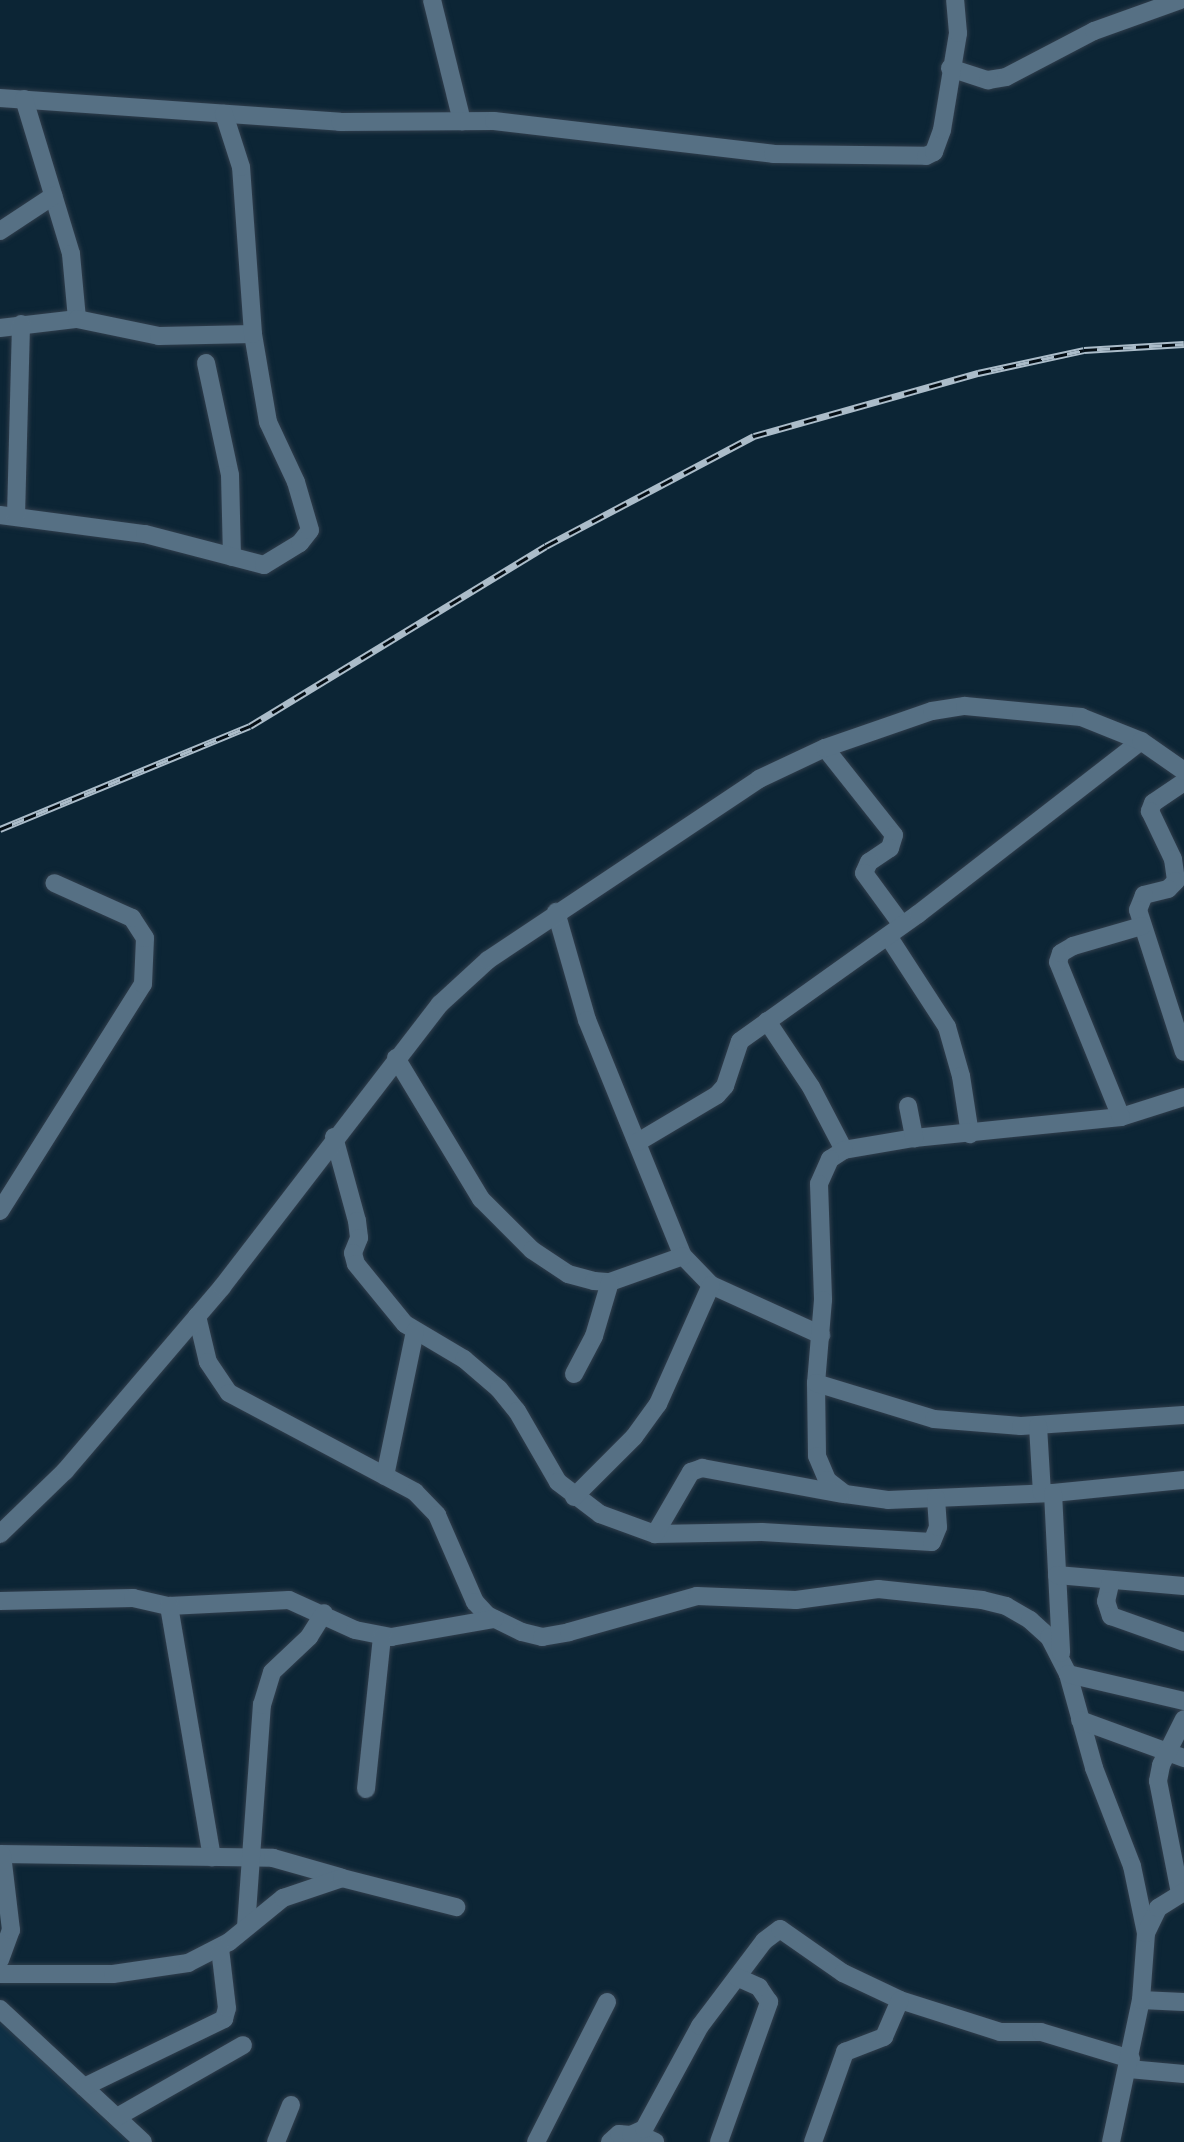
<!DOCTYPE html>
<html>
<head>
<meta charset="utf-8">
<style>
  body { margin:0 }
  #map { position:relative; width:1184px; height:2142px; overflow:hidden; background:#0c2535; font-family:Montserrat,sans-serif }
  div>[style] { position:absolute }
  .built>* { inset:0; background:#0f3045 }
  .roads { filter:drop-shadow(0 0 2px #313e4c) drop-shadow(0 0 2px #313e4c) }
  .street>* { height:18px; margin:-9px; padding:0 9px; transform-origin:9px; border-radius:9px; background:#567084 }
  .rail>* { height:7px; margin-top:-3.5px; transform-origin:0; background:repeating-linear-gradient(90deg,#040d14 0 13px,#abbcc9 0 26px); box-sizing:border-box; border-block:2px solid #abbcc9 }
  span { translate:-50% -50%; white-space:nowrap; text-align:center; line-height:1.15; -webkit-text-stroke:7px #040d14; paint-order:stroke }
</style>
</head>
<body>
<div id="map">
  <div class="built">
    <div style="clip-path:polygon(0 2015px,136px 2142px,0 2142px)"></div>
  </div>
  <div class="roads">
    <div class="street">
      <div style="left:432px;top:0;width:125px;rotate:76.1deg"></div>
      <div style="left:950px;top:68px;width:40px;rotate:18deg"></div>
      <div style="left:988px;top:80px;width:18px;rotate:-9deg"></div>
      <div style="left:1006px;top:77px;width:99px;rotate:-27.6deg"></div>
      <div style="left:1094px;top:31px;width:91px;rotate:-19.8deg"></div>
      <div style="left:0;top:98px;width:341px;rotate:4deg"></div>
      <div style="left:340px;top:122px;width:154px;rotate:-0.4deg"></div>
      <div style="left:494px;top:121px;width:281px;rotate:6.7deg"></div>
      <div style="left:773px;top:154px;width:153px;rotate:0.7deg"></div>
      <div style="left:926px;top:156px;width:9px;rotate:-27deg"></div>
      <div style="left:934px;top:152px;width:23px;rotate:-70deg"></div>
      <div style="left:942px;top:130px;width:98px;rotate:-80.6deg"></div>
      <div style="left:958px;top:33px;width:33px;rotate:-95deg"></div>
      <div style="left:24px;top:99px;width:162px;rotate:73.1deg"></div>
      <div style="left:71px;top:254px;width:65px;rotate:84.7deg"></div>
      <div style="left:0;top:231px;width:64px;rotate:-33.4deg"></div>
      <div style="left:0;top:328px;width:78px;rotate:-6.7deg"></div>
      <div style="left:77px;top:319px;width:84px;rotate:11.7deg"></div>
      <div style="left:159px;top:336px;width:94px;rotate:-1.2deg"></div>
      <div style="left:206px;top:363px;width:115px;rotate:77.9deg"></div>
      <div style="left:230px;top:475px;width:82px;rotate:88.6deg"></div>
      <div style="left:0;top:515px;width:146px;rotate:7.5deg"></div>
      <div style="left:145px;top:534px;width:123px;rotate:14.6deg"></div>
      <div style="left:264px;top:565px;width:42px;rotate:-31.4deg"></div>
      <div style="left:300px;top:543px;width:16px;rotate:-52deg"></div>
      <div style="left:310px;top:530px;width:50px;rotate:-106.3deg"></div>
      <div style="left:296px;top:482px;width:66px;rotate:-115deg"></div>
      <div style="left:268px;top:422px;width:89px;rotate:-99.7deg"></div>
      <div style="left:253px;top:334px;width:167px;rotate:-94.1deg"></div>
      <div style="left:241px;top:167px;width:56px;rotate:-107.8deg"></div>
      <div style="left:16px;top:516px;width:192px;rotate:-88.5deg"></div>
      <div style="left:825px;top:748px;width:111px;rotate:51.6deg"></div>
      <div style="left:894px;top:835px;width:14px;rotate:107deg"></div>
      <div style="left:890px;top:848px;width:25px;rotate:146deg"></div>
      <div style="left:869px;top:862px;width:12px;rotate:114deg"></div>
      <div style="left:864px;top:873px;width:64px;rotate:53.8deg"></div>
      <div style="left:1184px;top:782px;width:37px;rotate:146deg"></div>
      <div style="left:1153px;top:803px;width:9px;rotate:111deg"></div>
      <div style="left:1150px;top:811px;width:53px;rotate:64.4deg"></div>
      <div style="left:1173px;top:859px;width:22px;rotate:82deg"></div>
      <div style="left:1176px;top:881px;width:11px;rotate:135deg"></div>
      <div style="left:1168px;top:889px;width:25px;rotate:166deg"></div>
      <div style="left:1144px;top:895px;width:16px;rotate:112deg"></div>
      <div style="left:1138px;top:910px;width:149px;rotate:72.1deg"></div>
      <div style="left:556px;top:912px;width:112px;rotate:74deg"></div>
      <div style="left:587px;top:1020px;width:255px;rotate:67.9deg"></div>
      <div style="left:683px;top:1256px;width:40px;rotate:46deg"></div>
      <div style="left:711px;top:1285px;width:121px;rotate:24.4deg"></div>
      <div style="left:888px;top:936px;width:108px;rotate:57deg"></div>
      <div style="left:947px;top:1027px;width:51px;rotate:74.1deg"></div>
      <div style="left:961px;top:1076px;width:59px;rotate:81.2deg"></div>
      <div style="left:767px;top:1021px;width:79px;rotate:56.3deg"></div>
      <div style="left:811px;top:1087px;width:71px;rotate:62.4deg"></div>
      <div style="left:396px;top:1058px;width:165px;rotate:58.9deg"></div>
      <div style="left:481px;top:1199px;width:72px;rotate:45deg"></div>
      <div style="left:532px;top:1250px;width:43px;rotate:33.7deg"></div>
      <div style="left:568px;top:1274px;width:27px;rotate:15deg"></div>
      <div style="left:594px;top:1281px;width:16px;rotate:4deg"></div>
      <div style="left:610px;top:1282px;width:77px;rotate:-19.6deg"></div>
      <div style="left:1184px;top:1097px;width:66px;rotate:162.4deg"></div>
      <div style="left:1121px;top:1117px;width:208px;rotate:174.2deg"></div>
      <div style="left:914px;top:1138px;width:71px;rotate:170.3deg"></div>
      <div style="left:844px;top:1150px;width:17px;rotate:147deg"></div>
      <div style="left:830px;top:1159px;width:27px;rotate:114deg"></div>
      <div style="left:819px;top:1184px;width:116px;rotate:88deg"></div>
      <div style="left:823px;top:1300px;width:83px;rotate:94.8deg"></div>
      <div style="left:816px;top:1383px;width:73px;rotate:89.2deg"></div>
      <div style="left:817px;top:1456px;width:26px;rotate:67deg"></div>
      <div style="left:827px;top:1480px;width:23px;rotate:38deg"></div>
      <div style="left:845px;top:1494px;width:43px;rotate:7.9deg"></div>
      <div style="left:888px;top:1500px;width:165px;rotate:-2.4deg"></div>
      <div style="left:1053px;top:1493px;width:132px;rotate:-5.7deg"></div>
      <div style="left:908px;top:1106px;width:33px;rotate:79deg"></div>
      <div style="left:1121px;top:1117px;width:167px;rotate:-112.1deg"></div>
      <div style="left:1058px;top:962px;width:9px;rotate:-72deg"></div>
      <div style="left:1061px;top:953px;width:14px;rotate:-30deg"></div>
      <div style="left:1073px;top:946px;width:72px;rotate:-16.2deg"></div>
      <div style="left:334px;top:1137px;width:87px;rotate:74.7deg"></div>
      <div style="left:357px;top:1221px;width:17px;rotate:83deg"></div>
      <div style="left:359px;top:1238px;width:16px;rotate:112deg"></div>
      <div style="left:353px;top:1253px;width:11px;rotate:75deg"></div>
      <div style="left:356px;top:1264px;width:77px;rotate:50.8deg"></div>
      <div style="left:405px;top:1324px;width:69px;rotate:30.7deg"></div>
      <div style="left:464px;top:1359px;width:46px;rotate:40.6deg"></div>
      <div style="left:499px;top:1389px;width:28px;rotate:51deg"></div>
      <div style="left:517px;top:1411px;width:82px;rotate:60deg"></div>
      <div style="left:558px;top:1482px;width:53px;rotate:37.3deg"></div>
      <div style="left:600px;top:1514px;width:59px;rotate:20deg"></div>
      <div style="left:655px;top:1534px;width:107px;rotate:-1.1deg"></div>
      <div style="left:762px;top:1532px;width:170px;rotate:3.4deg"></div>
      <div style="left:932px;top:1542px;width:16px;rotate:-68deg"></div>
      <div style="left:938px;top:1527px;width:29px;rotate:-94deg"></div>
      <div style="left:638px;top:1142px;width:92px;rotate:-30.7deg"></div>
      <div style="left:717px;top:1095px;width:12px;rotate:-48deg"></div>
      <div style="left:725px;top:1086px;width:47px;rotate:-71.6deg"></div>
      <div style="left:740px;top:1041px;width:219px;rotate:-35.5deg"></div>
      <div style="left:918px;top:914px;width:282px;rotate:-37.8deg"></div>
      <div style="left:0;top:1211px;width:268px;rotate:-57.8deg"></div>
      <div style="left:143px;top:984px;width:46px;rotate:-87.5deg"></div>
      <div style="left:145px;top:938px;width:24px;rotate:-123deg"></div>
      <div style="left:132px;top:918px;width:85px;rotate:-155.8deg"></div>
      <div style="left:197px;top:1316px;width:47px;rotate:76.6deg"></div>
      <div style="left:208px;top:1362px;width:37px;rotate:56deg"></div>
      <div style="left:229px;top:1393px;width:211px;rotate:28deg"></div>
      <div style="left:415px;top:1492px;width:32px;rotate:46deg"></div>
      <div style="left:437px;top:1515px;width:95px;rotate:66.4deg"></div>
      <div style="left:475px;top:1602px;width:18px;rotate:47deg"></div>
      <div style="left:487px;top:1615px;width:39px;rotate:26deg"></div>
      <div style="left:522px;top:1632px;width:21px;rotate:14deg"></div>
      <div style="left:542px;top:1637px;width:27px;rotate:-10deg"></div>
      <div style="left:569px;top:1632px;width:133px;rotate:-15.7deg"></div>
      <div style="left:697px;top:1596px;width:99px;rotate:2.3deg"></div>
      <div style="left:796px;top:1600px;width:83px;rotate:-7.6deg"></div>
      <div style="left:878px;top:1589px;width:105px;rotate:6deg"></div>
      <div style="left:982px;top:1600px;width:25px;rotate:14deg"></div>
      <div style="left:1006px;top:1606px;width:28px;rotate:30deg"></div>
      <div style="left:1030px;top:1620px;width:25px;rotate:42deg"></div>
      <div style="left:1049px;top:1637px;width:42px;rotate:62.8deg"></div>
      <div style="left:1068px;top:1674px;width:98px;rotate:74.5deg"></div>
      <div style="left:1094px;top:1768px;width:105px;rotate:68.8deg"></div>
      <div style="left:1132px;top:1866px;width:68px;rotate:78.2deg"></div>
      <div style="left:574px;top:1374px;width:43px;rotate:-62.2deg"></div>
      <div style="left:594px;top:1336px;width:56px;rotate:-73.5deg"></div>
      <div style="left:816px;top:1383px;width:123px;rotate:17deg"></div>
      <div style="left:934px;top:1419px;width:87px;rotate:4.6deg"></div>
      <div style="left:1021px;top:1426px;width:163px;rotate:-3.9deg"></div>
      <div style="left:1038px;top:1426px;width:67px;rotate:86.6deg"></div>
      <div style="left:385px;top:1476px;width:148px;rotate:-78.3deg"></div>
      <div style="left:1053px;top:1493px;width:160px;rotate:87.1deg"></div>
      <div style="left:574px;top:1497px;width:85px;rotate:-45deg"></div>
      <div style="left:634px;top:1437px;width:41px;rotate:-54deg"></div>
      <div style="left:658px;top:1404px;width:130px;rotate:-66deg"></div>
      <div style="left:0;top:1534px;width:91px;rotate:-44.1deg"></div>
      <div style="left:65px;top:1471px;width:242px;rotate:-49.5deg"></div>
      <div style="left:222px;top:1287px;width:357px;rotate:-52.4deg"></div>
      <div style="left:440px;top:1004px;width:65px;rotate:-42.5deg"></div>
      <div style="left:488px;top:960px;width:326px;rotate:-33.7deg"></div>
      <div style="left:759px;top:779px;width:73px;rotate:-25.2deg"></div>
      <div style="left:825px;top:748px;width:113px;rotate:-19.1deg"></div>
      <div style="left:932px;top:711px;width:33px;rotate:-9deg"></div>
      <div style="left:965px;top:706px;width:117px;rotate:5.4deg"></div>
      <div style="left:1081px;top:717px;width:65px;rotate:21.8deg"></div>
      <div style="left:1141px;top:741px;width:52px;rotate:34.9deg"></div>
      <div style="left:655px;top:1534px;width:72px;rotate:-59.9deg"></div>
      <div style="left:691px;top:1472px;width:12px;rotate:-20deg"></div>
      <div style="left:702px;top:1468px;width:142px;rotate:10.5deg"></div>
      <div style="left:1057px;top:1575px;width:127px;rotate:5deg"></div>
      <div style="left:1111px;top:1580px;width:22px;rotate:103deg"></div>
      <div style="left:1106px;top:1601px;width:16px;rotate:72deg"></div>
      <div style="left:1111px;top:1616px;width:77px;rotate:19.6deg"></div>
      <div style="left:0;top:1601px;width:133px;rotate:-1.3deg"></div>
      <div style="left:133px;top:1598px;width:37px;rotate:13deg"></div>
      <div style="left:169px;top:1606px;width:120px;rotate:-2.9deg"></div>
      <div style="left:289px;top:1600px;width:72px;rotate:24.4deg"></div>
      <div style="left:355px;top:1630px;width:37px;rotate:11deg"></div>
      <div style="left:391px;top:1637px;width:105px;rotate:-9.9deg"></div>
      <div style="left:169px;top:1606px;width:255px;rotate:80.3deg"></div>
      <div style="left:1068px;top:1674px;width:119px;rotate:13.1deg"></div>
      <div style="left:1080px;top:1720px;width:111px;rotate:20.1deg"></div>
      <div style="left:366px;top:1789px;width:153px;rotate:-84deg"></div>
      <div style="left:0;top:1854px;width:273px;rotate:0.8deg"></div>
      <div style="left:273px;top:1858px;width:70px;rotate:15.8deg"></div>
      <div style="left:1180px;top:1893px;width:114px;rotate:-101.1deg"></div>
      <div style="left:1158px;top:1781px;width:16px;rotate:-79deg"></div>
      <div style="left:1161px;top:1765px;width:51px;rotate:-63.4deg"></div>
      <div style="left:246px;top:1927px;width:223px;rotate:-85.9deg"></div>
      <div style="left:262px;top:1705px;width:34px;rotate:-73deg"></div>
      <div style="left:272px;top:1672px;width:51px;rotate:-43.4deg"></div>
      <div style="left:309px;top:1637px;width:28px;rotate:-58deg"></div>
      <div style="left:0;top:1960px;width:32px;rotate:-70deg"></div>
      <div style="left:11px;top:1930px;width:76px;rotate:-96.8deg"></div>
      <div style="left:0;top:1974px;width:113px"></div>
      <div style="left:113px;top:1974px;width:76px;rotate:-8.3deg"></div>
      <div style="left:188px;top:1963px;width:46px;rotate:-27.1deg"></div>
      <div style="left:229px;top:1942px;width:70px;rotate:-39.2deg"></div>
      <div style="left:283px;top:1898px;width:62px;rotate:-18.7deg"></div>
      <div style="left:342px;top:1878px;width:118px;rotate:14.3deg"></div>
      <div style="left:1141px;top:2000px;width:43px;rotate:2.7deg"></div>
      <div style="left:0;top:2009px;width:195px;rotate:42.9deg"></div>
      <div style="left:1129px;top:2069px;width:55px;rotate:5.2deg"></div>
      <div style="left:84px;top:2087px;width:156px;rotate:-25.9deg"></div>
      <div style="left:224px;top:2019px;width:11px;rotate:-75deg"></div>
      <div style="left:227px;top:2008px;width:60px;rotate:-96.7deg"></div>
      <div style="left:117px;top:2117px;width:145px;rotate:-29.7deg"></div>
      <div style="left:638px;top:2134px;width:19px;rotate:25deg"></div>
      <div style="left:276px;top:2142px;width:40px;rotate:-68deg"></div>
      <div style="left:536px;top:2142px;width:157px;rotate:-63.1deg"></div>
      <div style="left:610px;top:2142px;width:12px;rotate:-42deg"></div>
      <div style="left:619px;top:2134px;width:12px;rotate:5deg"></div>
      <div style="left:631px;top:2135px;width:14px;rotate:-25deg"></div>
      <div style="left:644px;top:2129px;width:117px;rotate:-61.5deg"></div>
      <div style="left:700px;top:2026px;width:106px;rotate:-53deg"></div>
      <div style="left:764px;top:1941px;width:20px;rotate:-37deg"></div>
      <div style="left:780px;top:1929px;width:77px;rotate:34.9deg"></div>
      <div style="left:843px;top:1973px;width:63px;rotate:25.3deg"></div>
      <div style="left:900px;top:2000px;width:105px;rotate:17.7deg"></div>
      <div style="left:1000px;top:2032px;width:41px"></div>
      <div style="left:1041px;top:2032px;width:94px;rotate:16.7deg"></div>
      <div style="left:719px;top:2142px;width:149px;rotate:-70.3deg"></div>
      <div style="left:769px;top:2002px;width:18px;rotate:-124deg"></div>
      <div style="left:759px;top:1987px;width:24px;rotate:-156deg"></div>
      <div style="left:813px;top:2142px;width:96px;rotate:-70.4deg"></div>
      <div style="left:845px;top:2052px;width:42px;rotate:-21deg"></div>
      <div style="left:884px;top:2037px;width:40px;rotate:-66.6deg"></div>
      <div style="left:1111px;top:2142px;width:145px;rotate:-78.1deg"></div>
      <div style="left:1141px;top:2000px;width:67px;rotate:-85.7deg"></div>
      <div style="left:1146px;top:1933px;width:28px;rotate:-64deg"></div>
      <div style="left:1158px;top:1908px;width:31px;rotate:-32deg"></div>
    </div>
  </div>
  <div class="rail">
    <div style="left:0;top:829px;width:270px;rotate:-22.4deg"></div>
    <div style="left:250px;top:726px;width:346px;rotate:-31.3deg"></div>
    <div style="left:546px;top:546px;width:235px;rotate:-27.9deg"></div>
    <div style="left:754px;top:436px;width:233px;rotate:-15.7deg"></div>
    <div style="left:978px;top:373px;width:108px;rotate:-12.2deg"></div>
    <div style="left:1084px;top:350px;width:100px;rotate:-3.4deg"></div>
  </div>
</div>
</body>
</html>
